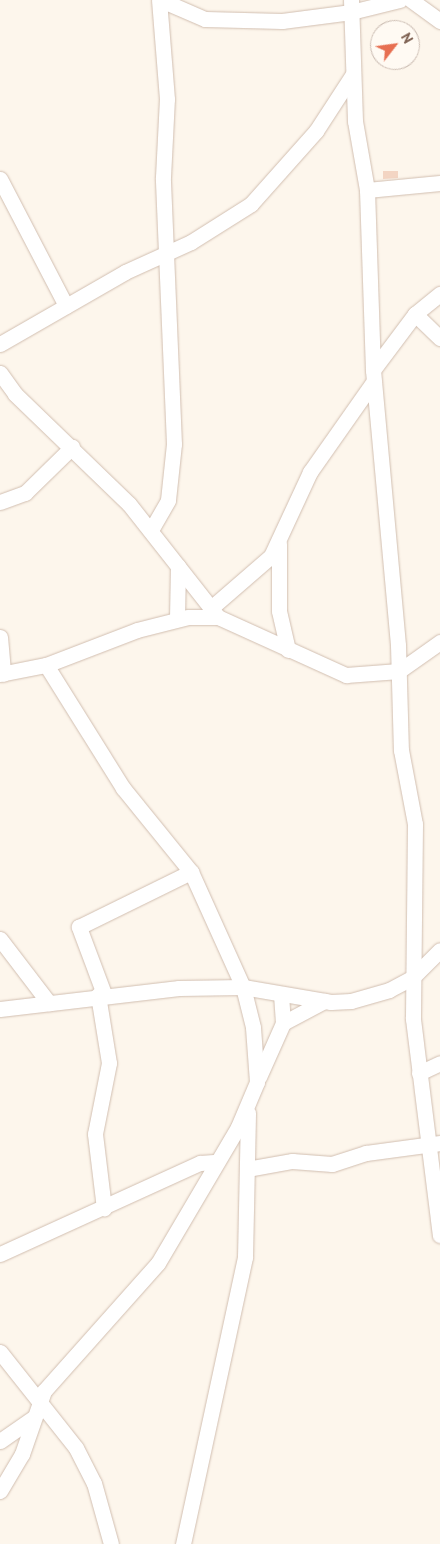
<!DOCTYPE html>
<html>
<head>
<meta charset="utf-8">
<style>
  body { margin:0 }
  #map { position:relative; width:440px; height:1544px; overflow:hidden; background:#fdf6ec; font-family:"PT Sans",sans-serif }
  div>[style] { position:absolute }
  .building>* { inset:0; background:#f3d5c3 }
  .roads { filter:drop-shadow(0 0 1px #d1beb0) drop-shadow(0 0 1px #d1beb0) }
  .minor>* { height:15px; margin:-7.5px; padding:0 7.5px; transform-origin:7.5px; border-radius:7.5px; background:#fff }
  span { translate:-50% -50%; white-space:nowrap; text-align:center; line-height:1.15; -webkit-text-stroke:4px #fffaf3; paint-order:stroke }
  .north { position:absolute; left:370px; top:20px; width:50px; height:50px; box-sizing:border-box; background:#fffaf3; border:1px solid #cabbb1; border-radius:50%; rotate:60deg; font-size:14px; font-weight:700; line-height:20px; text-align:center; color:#7a5c4d }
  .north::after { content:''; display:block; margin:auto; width:18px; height:22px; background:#e76f51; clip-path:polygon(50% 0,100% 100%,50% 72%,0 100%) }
</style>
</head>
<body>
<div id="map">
  <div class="building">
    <div style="clip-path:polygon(383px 171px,398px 171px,398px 178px,383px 179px)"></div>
  </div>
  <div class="roads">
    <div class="minor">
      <div style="left:161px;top:0;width:48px;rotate:23.4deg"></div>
      <div style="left:205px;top:19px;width:77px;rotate:1.5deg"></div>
      <div style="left:282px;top:21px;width:70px;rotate:-7.4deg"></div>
      <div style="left:351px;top:12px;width:50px;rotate:-13.8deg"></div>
      <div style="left:351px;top:0;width:121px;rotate:88.1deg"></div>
      <div style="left:355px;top:121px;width:70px;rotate:80.1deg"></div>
      <div style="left:367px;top:190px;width:180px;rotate:88.1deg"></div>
      <div style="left:373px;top:370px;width:276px;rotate:84.8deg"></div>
      <div style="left:398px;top:645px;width:105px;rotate:88.4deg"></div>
      <div style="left:401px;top:750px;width:75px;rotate:79.3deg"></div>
      <div style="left:415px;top:824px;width:195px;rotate:90.6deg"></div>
      <div style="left:413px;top:1019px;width:218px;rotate:82.9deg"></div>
      <div style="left:411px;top:0;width:36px;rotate:36deg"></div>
      <div style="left:0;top:179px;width:143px;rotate:62.5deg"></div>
      <div style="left:367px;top:190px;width:73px;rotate:-5.5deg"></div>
      <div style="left:415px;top:314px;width:35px;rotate:44deg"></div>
      <div style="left:0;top:344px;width:144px;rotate:-29.9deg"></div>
      <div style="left:125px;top:272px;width:72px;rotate:-24.4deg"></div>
      <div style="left:191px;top:242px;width:71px;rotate:-32.3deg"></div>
      <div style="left:251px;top:204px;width:98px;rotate:-48.3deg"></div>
      <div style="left:316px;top:131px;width:68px;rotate:-57deg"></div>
      <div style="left:373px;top:370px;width:70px;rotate:-53.1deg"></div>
      <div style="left:415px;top:314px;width:32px;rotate:-39deg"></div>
      <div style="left:0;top:373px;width:26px;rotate:54deg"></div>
      <div style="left:15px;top:394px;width:158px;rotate:44deg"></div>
      <div style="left:129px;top:504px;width:144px;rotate:51.8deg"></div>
      <div style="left:0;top:502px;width:27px;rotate:-20deg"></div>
      <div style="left:25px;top:493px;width:66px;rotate:-44.4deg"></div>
      <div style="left:151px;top:530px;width:34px;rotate:-60deg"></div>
      <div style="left:168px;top:500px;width:56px;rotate:-83.9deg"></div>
      <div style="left:174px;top:444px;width:267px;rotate:-92.4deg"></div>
      <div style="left:163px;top:177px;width:78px;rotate:-87.1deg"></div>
      <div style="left:167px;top:99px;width:99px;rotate:-94.6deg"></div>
      <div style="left:279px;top:544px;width:67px;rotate:90deg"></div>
      <div style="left:279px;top:611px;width:40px;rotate:77deg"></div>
      <div style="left:211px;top:608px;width:79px;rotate:-40.9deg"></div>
      <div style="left:271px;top:556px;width:93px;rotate:-65.1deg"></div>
      <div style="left:310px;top:472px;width:111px;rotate:-54.9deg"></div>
      <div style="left:177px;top:618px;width:52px;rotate:-88.9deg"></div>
      <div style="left:0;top:637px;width:37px;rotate:85deg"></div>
      <div style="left:0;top:674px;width:47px;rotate:-11.1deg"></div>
      <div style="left:46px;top:665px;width:97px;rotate:-21deg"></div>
      <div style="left:137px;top:630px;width:53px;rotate:-14.3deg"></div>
      <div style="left:188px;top:617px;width:30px"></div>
      <div style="left:218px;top:617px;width:141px;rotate:24.4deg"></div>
      <div style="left:346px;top:675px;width:53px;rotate:-4.3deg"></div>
      <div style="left:399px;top:671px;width:50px;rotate:-35.3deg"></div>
      <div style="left:0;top:939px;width:81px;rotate:52.6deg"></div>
      <div style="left:104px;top:994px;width:72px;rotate:-110.5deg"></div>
      <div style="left:79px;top:927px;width:125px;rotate:-26.2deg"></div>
      <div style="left:98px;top:995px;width:69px;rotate:80.8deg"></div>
      <div style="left:109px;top:1063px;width:72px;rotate:101.2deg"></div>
      <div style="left:95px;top:1134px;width:75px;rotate:83.1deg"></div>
      <div style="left:0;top:1009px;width:180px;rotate:-6.7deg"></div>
      <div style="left:179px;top:988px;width:64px;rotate:-0.9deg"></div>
      <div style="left:243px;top:987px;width:89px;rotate:9.7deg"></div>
      <div style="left:331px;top:1002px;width:20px;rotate:-3deg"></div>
      <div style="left:351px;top:1001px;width:40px;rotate:-16deg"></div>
      <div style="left:389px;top:990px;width:27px;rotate:-28deg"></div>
      <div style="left:413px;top:977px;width:38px;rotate:-45deg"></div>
      <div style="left:283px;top:1023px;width:47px;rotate:-28.2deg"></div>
      <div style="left:419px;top:1073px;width:23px;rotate:-25deg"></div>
      <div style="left:259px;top:1077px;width:59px;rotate:-66deg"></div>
      <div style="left:283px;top:1023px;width:29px;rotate:-94deg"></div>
      <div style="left:247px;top:1169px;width:46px;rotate:-10.1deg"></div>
      <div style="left:292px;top:1161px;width:40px;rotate:4.3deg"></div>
      <div style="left:332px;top:1164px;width:36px;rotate:-18deg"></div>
      <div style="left:366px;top:1153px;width:75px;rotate:-7.7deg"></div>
      <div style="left:0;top:1254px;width:220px;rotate:-24.5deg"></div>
      <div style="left:200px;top:1163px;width:14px;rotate:-4deg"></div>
      <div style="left:0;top:1352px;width:122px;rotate:51.6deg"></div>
      <div style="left:76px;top:1448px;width:39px;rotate:63deg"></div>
      <div style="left:94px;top:1483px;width:63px;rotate:74.4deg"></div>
      <div style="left:0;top:1441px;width:40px;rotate:-34.9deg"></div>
      <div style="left:0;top:1491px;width:43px;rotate:-59.3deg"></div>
      <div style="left:22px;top:1454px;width:67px;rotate:-70.8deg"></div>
      <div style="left:44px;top:1391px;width:171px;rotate:-48.3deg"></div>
      <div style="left:158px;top:1263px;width:158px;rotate:-59.5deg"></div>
      <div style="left:238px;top:1127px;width:49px;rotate:-67.1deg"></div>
      <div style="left:257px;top:1082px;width:55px;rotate:-94.2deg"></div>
      <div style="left:253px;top:1027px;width:41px;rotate:-104deg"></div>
      <div style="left:243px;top:987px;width:126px;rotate:-114.3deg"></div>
      <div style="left:191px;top:872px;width:108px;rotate:-129deg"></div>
      <div style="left:123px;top:788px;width:145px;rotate:-122deg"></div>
      <div style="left:183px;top:1544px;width:294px;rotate:-77.8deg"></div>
      <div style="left:245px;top:1257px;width:144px;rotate:-88.8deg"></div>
    </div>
  </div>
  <div class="north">N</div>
</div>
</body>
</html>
